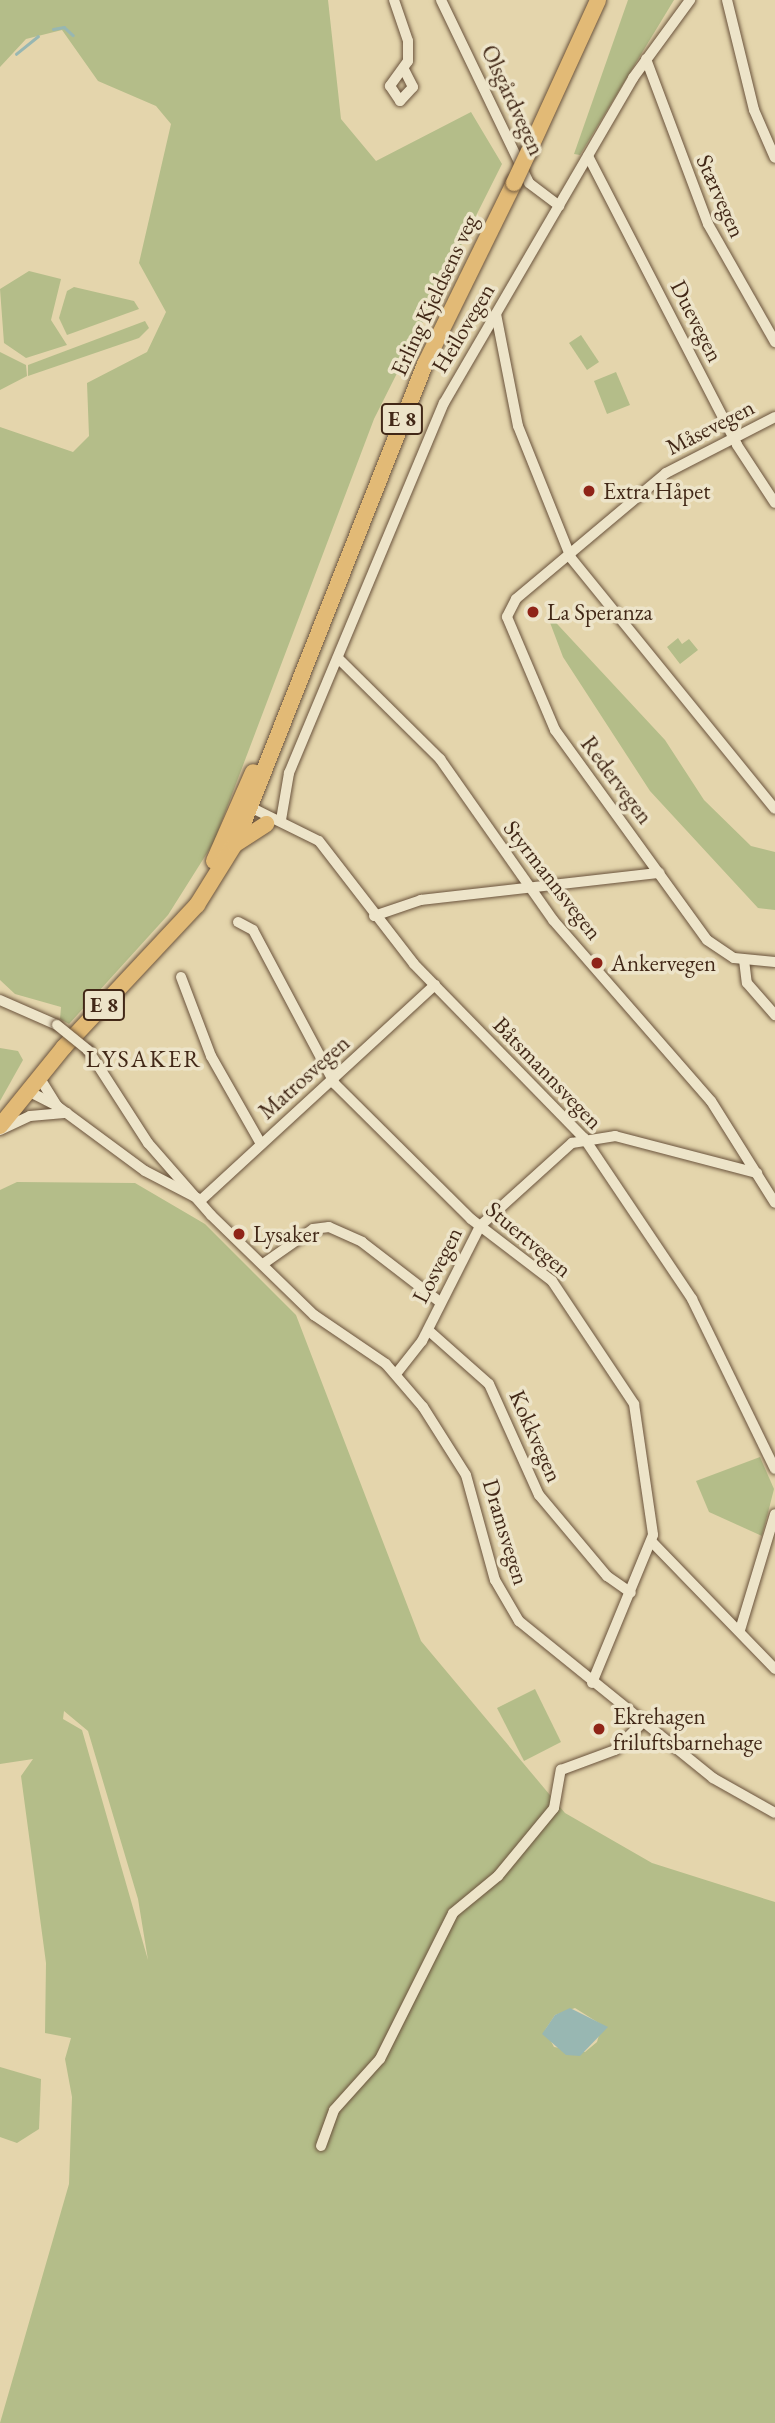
<!DOCTYPE html>
<html>
<head>
<meta charset="utf-8">
<style>
  body { margin:0 }
  #map { position:relative; width:775px; height:2423px; overflow:hidden; background:#e4d5ac; font-family:"EB Garamond",serif }
  div>[style] { position:absolute }
  .green>* { inset:0; background:#b4bd89 }
  .water>* { inset:0; background:#98b7b2 }
  .stream>* { height:2.5px; margin:-1.25px; padding:0 1.25px; transform-origin:1.25px; border-radius:1.25px; background:#98b7b2 }
  .roads { filter:drop-shadow(0 0 2px #6a533c) drop-shadow(0 0 2px #6a533c) }
  .minor>* { height:10px; margin:-5px; padding:0 5px; transform-origin:5px; border-radius:5px; background:#ede4c9 }
  .highway>* { height:16px; margin:-8px; padding:0 8px; transform-origin:8px; border-radius:8px; background:#e2ba76 }
  .bridges { filter:drop-shadow(0 0 2px #6a533c) drop-shadow(0 0 2px #6a533c) }
  .minor-bridge>* { height:10px; margin:-5px; padding:0 5px; transform-origin:5px; border-radius:5px; background:#ede4c9 }
  .highway-bridge>* { height:16px; margin:-8px; padding:0 8px; transform-origin:8px; border-radius:8px; background:#e2ba76 }
  .dots>* { width:19px; height:19px; translate:-50% -50%; box-sizing:border-box; border:4px solid #ede4c9; border-radius:50% }
  span { translate:-50% -50%; white-space:nowrap; text-align:center; line-height:1.15; -webkit-text-stroke:7px #ede4c9; paint-order:stroke }
  .shield-label span { padding:2px 5px; background:#ede4c9; border:2px solid; border-radius:5px; -webkit-text-stroke-width:0 }
  .shield-label { font-size:21px; color:#422817; font-weight:700 }
  .street-label { font-size:23px; color:#422817 }
  .poi-label { font-size:23px; color:#422817 }
  .left { translate:0 -50%; text-align:left }
  .neighbourhood-label { font-size:24px; color:#422817; letter-spacing:2px }
</style>
</head>
<body>
<div id="map">
  <div class="green">
    <div style="clip-path:polygon(0 0,328px 0,341px 119px,376px 161px,471px 112px,502px 164px,374px 419px,214px 842px,168px 915px,69px 1024px,60px 1019px,61px 1007px,15px 994px,0 980px,0 427px,73px 452px,89px 436px,87px 383px,147px 352px,166px 312px,139px 263px,171px 124px,156px 106px,98px 81px,62px 30px,26px 39px,0 67px)"></div>
    <div style="clip-path:polygon(628px 0,674px 0,580px 155px,574px 154px)"></div>
    <div style="clip-path:polygon(29px 271px,61px 279px,51px 320px,67px 345px,26px 358px,4px 343px,0 289px)"></div>
    <div style="clip-path:polygon(74px 287px,134px 301px,139px 309px,67px 335px,59px 318px,67px 291px)"></div>
    <div style="clip-path:polygon(145px 321px,149px 328px,139px 338px,28px 376px,28px 365px)"></div>
    <div style="clip-path:polygon(581px 335px,599px 362px,587px 370px,569px 343px)"></div>
    <div style="clip-path:polygon(0 352px,26px 365px,27px 376px,0 390px)"></div>
    <div style="clip-path:polygon(616px 372px,630px 405px,607px 414px,594px 381px)"></div>
    <div style="clip-path:polygon(546px 612px,665px 740px,704px 800px,751px 846px,775px 852px,775px 910px,758px 908px,650px 791px,563px 657px)"></div>
    <div style="clip-path:polygon(678px 638px,682px 644px,689px 639px,698px 650px,680px 664px,667px 647px)"></div>
    <div style="clip-path:polygon(0 1048px,18px 1051px,23px 1060px,0 1101px)"></div>
    <div style="clip-path:polygon(evenodd,17px 1182px,135px 1183px,205px 1224px,296px 1315px,421px 1641px,565px 1813px,652px 1863px,775px 1902px,775px 2423px,0 2423px,69px 2184px,72px 2097px,65px 2059px,71px 2038px,45px 2033px,46px 1963px,21px 1776px,33px 1759px,0 1764px,0 1190px,17px 1182px,64px 1711px,88px 1731px,138px 1899px,148px 1960px,82px 1730px,63px 1719px,64px 1711px,17px 1182px,575px 2008px,602px 2025px,597px 2042px,585px 2052px,554px 2047px,545px 2030px,555px 2015px,575px 2008px)"></div>
    <div style="clip-path:polygon(760px 1457px,774px 1489px,762px 1536px,709px 1512px,696px 1481px)"></div>
    <div style="clip-path:polygon(535px 1689px,561px 1742px,524px 1761px,497px 1708px)"></div>
    <div style="clip-path:polygon(0 2067px,41px 2079px,39px 2129px,17px 2143px,0 2137px)"></div>
  </div>
  <div class="water">
    <div style="clip-path:polygon(570px 2008px,608px 2027px,580px 2056px,566px 2055px,542px 2034px,555px 2015px)"></div>
  </div>
  <div class="stream">
    <div style="left:53px;top:29px;width:11px;rotate:-10deg"></div>
    <div style="left:64px;top:27px;width:12px;rotate:42deg"></div>
    <div style="left:16px;top:54px;width:28px;rotate:-39deg"></div>
  </div>
  <div class="roads">
    <div class="minor">
      <div style="left:394px;top:0;width:43px;rotate:71.1deg"></div>
      <div style="left:408px;top:41px;width:20px;rotate:90deg"></div>
      <div style="left:408px;top:61px;width:31px;rotate:126deg"></div>
      <div style="left:390px;top:86px;width:18px;rotate:56deg"></div>
      <div style="left:400px;top:101px;width:19px;rotate:-47deg"></div>
      <div style="left:413px;top:87px;width:20px;rotate:-117deg"></div>
      <div style="left:441px;top:0;width:203px;rotate:64.3deg"></div>
      <div style="left:529px;top:183px;width:38px;rotate:37deg"></div>
      <div style="left:727px;top:0;width:113px;rotate:76.2deg"></div>
      <div style="left:754px;top:110px;width:52px;rotate:66.4deg"></div>
      <div style="left:646px;top:59px;width:176px;rotate:69.4deg"></div>
      <div style="left:708px;top:224px;width:136px;rotate:60.4deg"></div>
      <div style="left:588px;top:156px;width:325px;rotate:62.7deg"></div>
      <div style="left:737px;top:445px;width:69px;rotate:56.8deg"></div>
      <div style="left:496px;top:314px;width:114px;rotate:78.9deg"></div>
      <div style="left:518px;top:426px;width:142px;rotate:68.1deg"></div>
      <div style="left:571px;top:558px;width:323px;rotate:50.9deg"></div>
      <div style="left:775px;top:417px;width:123px;rotate:152.8deg"></div>
      <div style="left:666px;top:473px;width:196px;rotate:140deg"></div>
      <div style="left:516px;top:599px;width:20px;rotate:117deg"></div>
      <div style="left:507px;top:617px;width:123px;rotate:67deg"></div>
      <div style="left:555px;top:730px;width:259px;rotate:54.1deg"></div>
      <div style="left:707px;top:940px;width:32px;rotate:34deg"></div>
      <div style="left:734px;top:958px;width:41px;rotate:5.6deg"></div>
      <div style="left:338px;top:658px;width:144px;rotate:44.7deg"></div>
      <div style="left:440px;top:759px;width:197px;rotate:54.9deg"></div>
      <div style="left:553px;top:920px;width:240px;rotate:48.9deg"></div>
      <div style="left:711px;top:1101px;width:120px;rotate:57.9deg"></div>
      <div style="left:246px;top:805px;width:81px;rotate:26.3deg"></div>
      <div style="left:319px;top:841px;width:155px;rotate:52.3deg"></div>
      <div style="left:414px;top:964px;width:243px;rotate:45.7deg"></div>
      <div style="left:584px;top:1138px;width:194px;rotate:56.1deg"></div>
      <div style="left:692px;top:1299px;width:189px;rotate:64deg"></div>
      <div style="left:281px;top:820px;width:48px;rotate:-80.3deg"></div>
      <div style="left:289px;top:773px;width:401px;rotate:-67.3deg"></div>
      <div style="left:444px;top:403px;width:376px;rotate:-59.8deg"></div>
      <div style="left:633px;top:78px;width:97px;rotate:-53.8deg"></div>
      <div style="left:374px;top:916px;width:50px;rotate:-18.8deg"></div>
      <div style="left:421px;top:900px;width:240px;rotate:-6.5deg"></div>
      <div style="left:238px;top:922px;width:17px;rotate:28deg"></div>
      <div style="left:253px;top:930px;width:174px;rotate:62deg"></div>
      <div style="left:335px;top:1084px;width:192px;rotate:44.8deg"></div>
      <div style="left:471px;top:1219px;width:102px;rotate:37.4deg"></div>
      <div style="left:552px;top:1281px;width:148px;rotate:56.3deg"></div>
      <div style="left:634px;top:1404px;width:132px;rotate:81.7deg"></div>
      <div style="left:653px;top:1535px;width:160px;rotate:112.4deg"></div>
      <div style="left:744px;top:960px;width:23px;rotate:83deg"></div>
      <div style="left:747px;top:983px;width:43px;rotate:48.8deg"></div>
      <div style="left:181px;top:977px;width:85px;rotate:69.2deg"></div>
      <div style="left:211px;top:1056px;width:101px;rotate:60.4deg"></div>
      <div style="left:0;top:1000px;width:62px;rotate:23.7deg"></div>
      <div style="left:88px;top:1050px;width:111px;rotate:57.2deg"></div>
      <div style="left:148px;top:1143px;width:96px;rotate:48.8deg"></div>
      <div style="left:211px;top:1215px;width:144px;rotate:44.2deg"></div>
      <div style="left:314px;top:1315px;width:87px;rotate:34.2deg"></div>
      <div style="left:386px;top:1364px;width:57px;rotate:49.3deg"></div>
      <div style="left:423px;top:1407px;width:80px;rotate:57.7deg"></div>
      <div style="left:466px;top:1475px;width:109px;rotate:74.6deg"></div>
      <div style="left:495px;top:1580px;width:48px;rotate:59.7deg"></div>
      <div style="left:519px;top:1621px;width:250px;rotate:39deg"></div>
      <div style="left:713px;top:1778px;width:71px;rotate:29.4deg"></div>
      <div style="left:39px;top:1077px;width:34px;rotate:58deg"></div>
      <div style="left:57px;top:1106px;width:109px;rotate:36.5deg"></div>
      <div style="left:145px;top:1171px;width:63px;rotate:27.4deg"></div>
      <div style="left:28px;top:1091px;width:33px;rotate:27deg"></div>
      <div style="left:0;top:1130px;width:33px;rotate:-25deg"></div>
      <div style="left:30px;top:1116px;width:37px;rotate:-5deg"></div>
      <div style="left:201px;top:1200px;width:318px;rotate:-42.6deg"></div>
      <div style="left:263px;top:1264px;width:61px;rotate:-35deg"></div>
      <div style="left:313px;top:1229px;width:16px;rotate:-7deg"></div>
      <div style="left:329px;top:1227px;width:36px;rotate:24deg"></div>
      <div style="left:362px;top:1242px;width:98px;rotate:37.6deg"></div>
      <div style="left:428px;top:1330px;width:81px;rotate:41.5deg"></div>
      <div style="left:489px;top:1384px;width:122px;rotate:65.8deg"></div>
      <div style="left:539px;top:1495px;width:106px;rotate:50deg"></div>
      <div style="left:607px;top:1576px;width:29px;rotate:35deg"></div>
      <div style="left:396px;top:1374px;width:42px;rotate:-51.8deg"></div>
      <div style="left:422px;top:1341px;width:129px;rotate:-63.2deg"></div>
      <div style="left:480px;top:1226px;width:124px;rotate:-42.1deg"></div>
      <div style="left:572px;top:1143px;width:44px;rotate:-9.2deg"></div>
      <div style="left:615px;top:1136px;width:147px;rotate:14.6deg"></div>
      <div style="left:652px;top:1542px;width:177px;rotate:45.9deg"></div>
      <div style="left:740px;top:1630px;width:121px;rotate:-73.2deg"></div>
      <div style="left:321px;top:2146px;width:38px;rotate:-70deg"></div>
      <div style="left:334px;top:2110px;width:69px;rotate:-48deg"></div>
      <div style="left:380px;top:2059px;width:163px;rotate:-63.4deg"></div>
      <div style="left:453px;top:1913px;width:58px;rotate:-39.4deg"></div>
      <div style="left:498px;top:1876px;width:88px;rotate:-50.5deg"></div>
      <div style="left:554px;top:1808px;width:39px;rotate:-80deg"></div>
      <div style="left:561px;top:1770px;width:58px;rotate:-20.3deg"></div>
      <div style="left:615px;top:1750px;width:38px;rotate:-45deg"></div>
    </div>
    <div class="highway">
      <div style="left:529px;top:151px;width:166px;rotate:-65.4deg"></div>
      <div style="left:237px;top:843px;width:35px;rotate:-33deg"></div>
      <div style="left:214px;top:861px;width:97px;rotate:-66.3deg"></div>
      <div style="left:0;top:1126px;width:102px;rotate:-51deg"></div>
      <div style="left:64px;top:1047px;width:195px;rotate:-46.9deg"></div>
      <div style="left:197px;top:905px;width:72px;rotate:-58.1deg"></div>
      <div style="left:235px;top:844px;width:516px;rotate:-68.4deg"></div>
      <div style="left:425px;top:364px;width:202px;rotate:-63.8deg"></div>
    </div>
  </div>
  <div class="bridges">
    <div class="minor-bridge">
      <div style="left:57px;top:1025px;width:40px;rotate:39deg"></div>
    </div>
    <div class="highway-bridge">
      <div style="left:514px;top:183px;width:35px;rotate:-65deg"></div>
    </div>
  </div>
  <div class="dots">
    <div style="left:589px;top:491px;background:#8f2418"></div>
    <div style="left:533px;top:612px;background:#8f2418"></div>
    <div style="left:597px;top:963px;background:#8f2418"></div>
    <div style="left:239px;top:1234px;background:#8f2418"></div>
    <div style="left:599px;top:1729px;background:#8f2418"></div>
  </div>
  <div class="shield-label">
    <span style="left:402px;top:419px">E 8</span>
    <span style="left:104px;top:1005px">E 8</span>
  </div>
  <div class="street-label">
    <span style="left:513px;top:100px;rotate:65deg">Olsgårdvegen</span>
    <span style="left:721px;top:196px;rotate:66deg">Stærvegen</span>
    <span style="left:434px;top:295px;rotate:-65deg">Erling Kjeldsens veg</span>
    <span style="left:697px;top:321px;rotate:63deg">Duevegen</span>
    <span style="left:463px;top:328px;rotate:-59deg">Heilovegen</span>
    <span style="left:710px;top:427px;rotate:-27deg">Måsevegen</span>
    <span style="left:617px;top:780px;rotate:53deg">Redervegen</span>
    <span style="left:553px;top:880px;rotate:52deg">Styrmannsvegen</span>
    <span style="left:548px;top:1073px;rotate:46deg">Båtsmannsvegen</span>
    <span style="left:304px;top:1077px;rotate:-42deg">Matrosvegen</span>
    <span style="left:529px;top:1239px;rotate:40deg">Stuertvegen</span>
    <span style="left:437px;top:1265px;rotate:-63deg">Losvegen</span>
    <span style="left:536px;top:1436px;rotate:66deg">Kokkvegen</span>
    <span style="left:506px;top:1532px;rotate:73deg">Dramsvegen</span>
  </div>
  <div class="poi-label">
    <span class="left" style="left:603px;top:491px">Extra Håpet</span>
    <span class="left" style="left:547px;top:612px">La Speranza</span>
    <span class="left" style="left:611px;top:963px">Ankervegen</span>
    <span class="left" style="left:253px;top:1234px">Lysaker</span>
    <span class="left" style="left:613px;top:1729px">Ekrehagen<br>friluftsbarnehage</span>
  </div>
  <div class="neighbourhood-label">
    <span style="left:144px;top:1059px">LYSAKER</span>
  </div>
</div>
</body>
</html>
